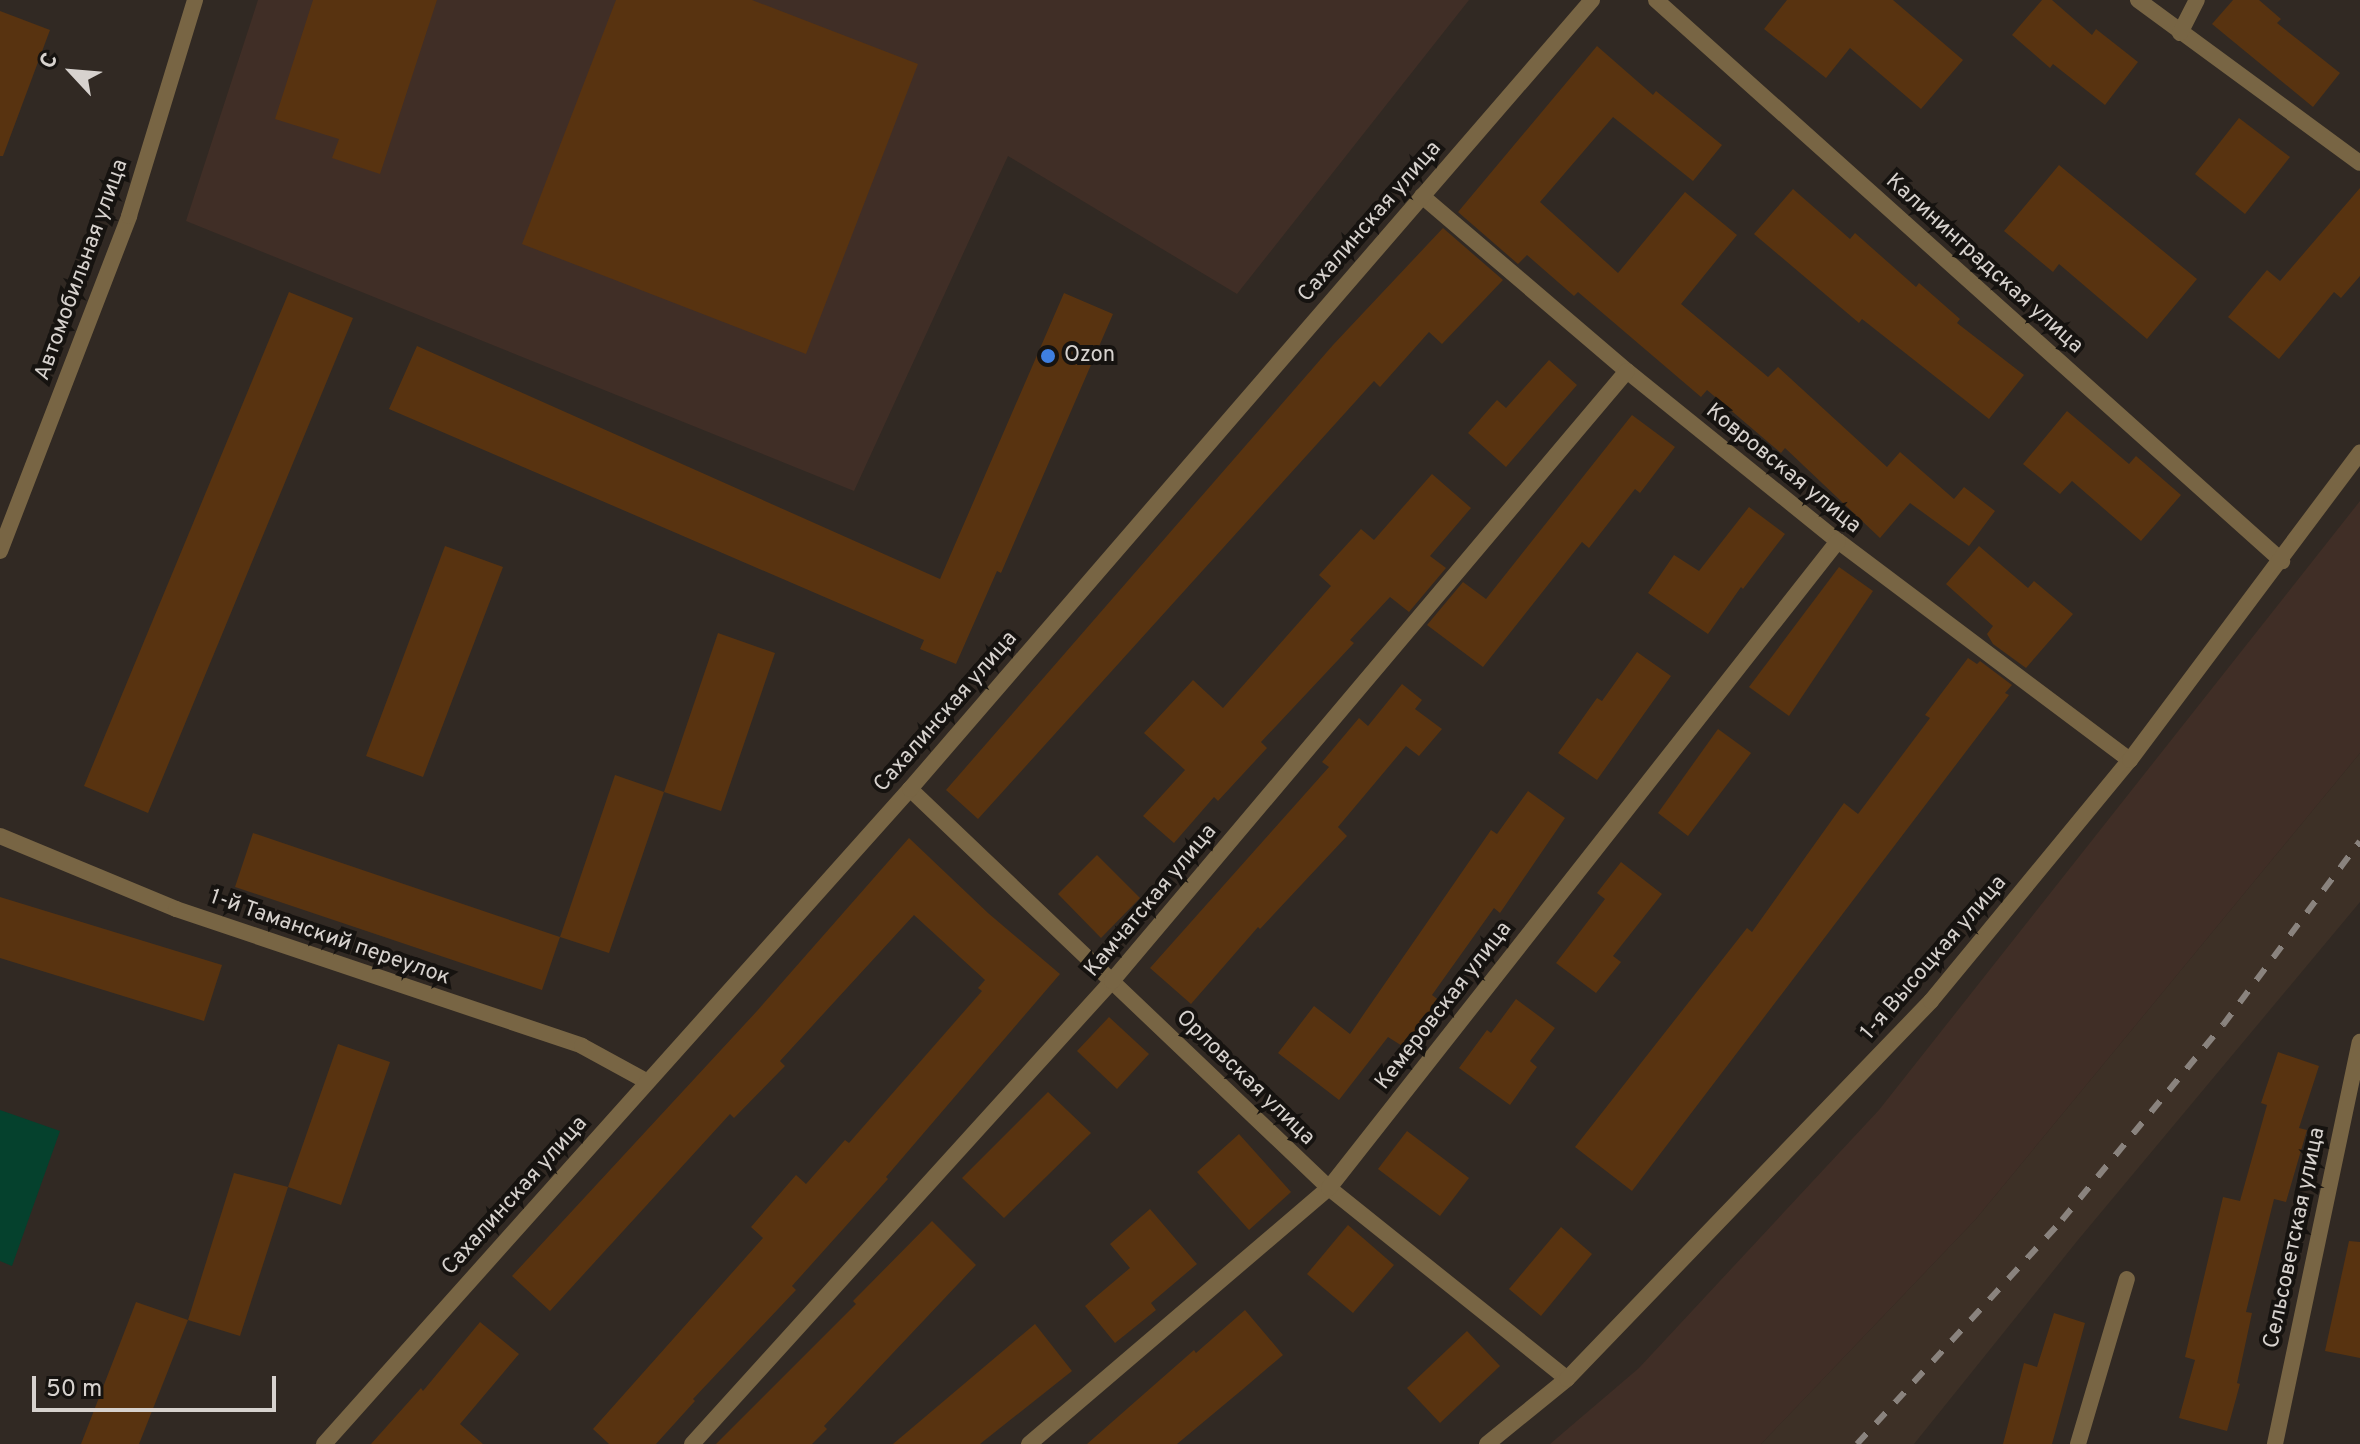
<!DOCTYPE html>
<html>
<head>
<meta charset="utf-8">
<style>
  body { margin:0 }
  #map { position:relative; width:2360px; height:1444px; overflow:hidden; background:#312923; font-family:Overpass,sans-serif }
  div>[style] { position:absolute }
  .built>* { inset:0; background:#3d3026 }
  .industrial>* { inset:0; background:#402e26 }
  .green>* { inset:0; background:#05412d }
  .building>* { inset:0; background:#583310 }
  .minor>* { height:16px; margin:-8px; padding:0 8px; transform-origin:8px; border-radius:8px; background:#786544 }
  .rail>* { height:6px; margin-top:-3px; transform-origin:0; background:repeating-linear-gradient(90deg,#8a837e 0 14px,transparent 0 28px) }
  .dots>* { width:22px; height:22px; translate:-50% -50%; box-sizing:border-box; border:4px solid #161310; border-radius:50% }
  span { translate:-50% -50%; white-space:nowrap; text-align:center; line-height:1.15; -webkit-text-stroke:8px #161310; paint-order:stroke }
  .street-label { font-size:22px; color:#d7d2ce }
  .poi-label { font-size:22px; color:#d7d2ce }
  .left { translate:0 -50%; text-align:left }
  .north { position:absolute; left:32px; top:32px; width:80px; height:80px; -webkit-text-stroke:6px #161310; paint-order:stroke; rotate:296deg; font-size:22px; font-weight:700; line-height:32px; text-align:center; color:#d7d2ce }
  .north::after { content:''; display:block; margin:auto; width:28px; height:36px; background:#d7d2ce; clip-path:polygon(50% 0,100% 100%,50% 72%,0 100%) }
  .scale { position:absolute; left:32px; top:1376px; width:244px; height:36px; box-sizing:border-box; border:4px solid #d7d2ce; border-top:0; padding-left:10px; font-size:24px; line-height:28px; white-space:nowrap; color:#d7d2ce; -webkit-text-stroke:6px #161310; paint-order:stroke }
</style>
</head>
<body>
<div id="map">
  <div class="built">
    <div style="clip-path:polygon(2360px 753px,2360px 902px,2078px 1240px,1914px 1444px,1761px 1444px,1975px 1220px)"></div>
  </div>
  <div class="industrial">
    <div style="clip-path:polygon(258px 0,1469px 0,1237px 294px,1008px 156px,854px 491px,186px 221px)"></div>
    <div style="clip-path:polygon(2360px 501px,2360px 753px,1975px 1220px,1761px 1444px,1550px 1444px,1639px 1368px,1879px 1110px)"></div>
  </div>
  <div class="green">
    <div style="clip-path:polygon(0 1110px,60px 1131px,12px 1266px,0 1261px)"></div>
  </div>
  <div class="building">
    <div style="clip-path:polygon(313px 0,437px 0,380px 174px,332px 158px,339px 139px,275px 119px)"></div>
    <div style="clip-path:polygon(616px 0,752px 0,918px 64px,806px 354px,522px 244px)"></div>
    <div style="clip-path:polygon(1787px 0,1893px 0,1963px 60px,1921px 109px,1850px 48px,1826px 78px,1764px 29px)"></div>
    <div style="clip-path:polygon(2042px 0,2052px 0,2092px 35px,2096px 29px,2138px 62px,2105px 105px,2053px 64px,2050px 68px,2012px 35px)"></div>
    <div style="clip-path:polygon(2233px 0,2259px 0,2281px 19px,2277px 23px,2340px 73px,2313px 107px,2212px 24px)"></div>
    <div style="clip-path:polygon(0 11px,50px 30px,3px 156px,0 156px)"></div>
    <div style="clip-path:polygon(1597px 46px,1653px 95px,1656px 91px,1722px 145px,1693px 181px,1613px 117px,1540px 202px,1618px 273px,1685px 192px,1737px 235px,1681px 304px,1768px 377px,1778px 367px,1887px 467px,1900px 452px,1954px 499px,1964px 487px,1995px 511px,1969px 546px,1910px 503px,1880px 538px,1785px 448px,1781px 453px,1707px 390px,1701px 397px,1578px 292px,1574px 296px,1527px 255px,1518px 264px,1458px 212px)"></div>
    <div style="clip-path:polygon(2239px 118px,2290px 157px,2245px 214px,2195px 174px)"></div>
    <div style="clip-path:polygon(2059px 165px,2197px 279px,2147px 339px,2059px 264px,2053px 272px,2004px 231px)"></div>
    <div style="clip-path:polygon(2360px 188px,2360px 276px,2341px 298px,2334px 292px,2279px 359px,2228px 317px,2267px 270px,2280px 281px)"></div>
    <div style="clip-path:polygon(1793px 189px,1850px 239px,1855px 233px,1916px 287px,1919px 283px,1960px 319px,1957px 323px,2024px 375px,1989px 419px,1862px 319px,1859px 323px,1754px 234px)"></div>
    <div style="clip-path:polygon(1443px 228px,1503px 280px,1442px 344px,1429px 332px,1380px 387px,1374px 381px,978px 819px,946px 790px,1333px 345px)"></div>
    <div style="clip-path:polygon(289px 292px,353px 318px,148px 813px,84px 786px)"></div>
    <div style="clip-path:polygon(1064px 293px,1113px 314px,1001px 573px,997px 571px,956px 664px,920px 649px,924px 640px,389px 409px,417px 346px,940px 579px)"></div>
    <div style="clip-path:polygon(1549px 360px,1577px 385px,1506px 467px,1468px 433px,1497px 400px,1506px 408px)"></div>
    <div style="clip-path:polygon(2067px 411px,2129px 464px,2136px 456px,2181px 495px,2141px 541px,2072px 481px,2060px 494px,2023px 464px)"></div>
    <div style="clip-path:polygon(1632px 415px,1675px 447px,1640px 493px,1635px 489px,1589px 548px,1582px 542px,1483px 667px,1427px 625px,1463px 582px,1486px 599px)"></div>
    <div style="clip-path:polygon(1432px 474px,1471px 508px,1430px 556px,1446px 568px,1409px 612px,1390px 597px,1350px 640px,1354px 643px,1261px 742px,1267px 748px,1218px 801px,1214px 797px,1174px 843px,1143px 816px,1185px 770px,1144px 733px,1193px 680px,1223px 708px,1331px 586px,1319px 575px,1361px 529px,1374px 540px)"></div>
    <div style="clip-path:polygon(1749px 507px,1785px 534px,1743px 589px,1741px 587px,1708px 634px,1648px 593px,1674px 555px,1699px 571px)"></div>
    <div style="clip-path:polygon(445px 546px,503px 567px,423px 777px,366px 756px)"></div>
    <div style="clip-path:polygon(1979px 546px,2028px 588px,2034px 581px,2073px 614px,2026px 668px,1993px 644px,1987px 634px,1993px 626px,1946px 584px)"></div>
    <div style="clip-path:polygon(1839px 567px,1873px 591px,1789px 716px,1749px 687px)"></div>
    <div style="clip-path:polygon(718px 633px,775px 653px,721px 811px,664px 792px)"></div>
    <div style="clip-path:polygon(1637px 652px,1671px 676px,1597px 780px,1558px 753px,1597px 698px,1602px 701px)"></div>
    <div style="clip-path:polygon(1968px 658px,1977px 664px,1980px 661px,2012px 685px,2005px 693px,2009px 695px,1632px 1191px,1575px 1147px,1747px 928px,1752px 932px,1844px 803px,1858px 814px,1930px 718px,1925px 715px)"></div>
    <div style="clip-path:polygon(1402px 684px,1422px 700px,1415px 709px,1442px 729px,1419px 756px,1406px 746px,1338px 827px,1347px 836px,1260px 929px,1258px 927px,1191px 1004px,1150px 968px,1329px 767px,1322px 762px,1359px 718px,1368px 726px)"></div>
    <div style="clip-path:polygon(1718px 729px,1751px 753px,1688px 836px,1658px 813px)"></div>
    <div style="clip-path:polygon(615px 775px,664px 792px,609px 953px,560px 937px)"></div>
    <div style="clip-path:polygon(1528px 791px,1565px 818px,1500px 913px,1494px 908px,1432px 995px,1440px 1001px,1407px 1049px,1388px 1037px,1339px 1100px,1278px 1053px,1314px 1006px,1350px 1034px,1491px 830px,1497px 834px)"></div>
    <div style="clip-path:polygon(253px 833px,560px 937px,542px 990px,235px 887px)"></div>
    <div style="clip-path:polygon(909px 838px,988px 913px,1060px 974px,886px 1177px,888px 1179px,792px 1286px,796px 1290px,693px 1399px,695px 1401px,656px 1444px,609px 1444px,593px 1429px,763px 1238px,751px 1227px,796px 1175px,806px 1184px,845px 1140px,849px 1143px,982px 991px,978px 988px,985px 980px,914px 915px,780px 1061px,785px 1066px,734px 1118px,730px 1114px,550px 1311px,512px 1276px,757px 1011px)"></div>
    <div style="clip-path:polygon(1097px 855px,1140px 898px,1101px 938px,1058px 894px)"></div>
    <div style="clip-path:polygon(1621px 862px,1662px 894px,1613px 956px,1621px 962px,1596px 993px,1556px 963px,1605px 899px,1597px 893px)"></div>
    <div style="clip-path:polygon(0 897px,222px 965px,204px 1021px,0 958px)"></div>
    <div style="clip-path:polygon(1516px 999px,1555px 1028px,1530px 1061px,1537px 1067px,1510px 1105px,1459px 1068px,1487px 1030px,1491px 1033px)"></div>
    <div style="clip-path:polygon(1109px 1017px,1149px 1054px,1117px 1089px,1077px 1051px)"></div>
    <div style="clip-path:polygon(338px 1044px,390px 1062px,341px 1205px,288px 1187px)"></div>
    <div style="clip-path:polygon(2278px 1052px,2319px 1066px,2299px 1128px,2307px 1130px,2286px 1202px,2274px 1199px,2246px 1312px,2252px 1313px,2237px 1383px,2240px 1384px,2227px 1431px,2179px 1418px,2195px 1360px,2185px 1357px,2223px 1197px,2240px 1201px,2267px 1105px,2261px 1103px)"></div>
    <div style="clip-path:polygon(1048px 1092px,1091px 1133px,1004px 1218px,962px 1178px)"></div>
    <div style="clip-path:polygon(1407px 1131px,1469px 1178px,1440px 1216px,1378px 1169px)"></div>
    <div style="clip-path:polygon(1239px 1134px,1291px 1192px,1249px 1230px,1197px 1172px)"></div>
    <div style="clip-path:polygon(234px 1173px,288px 1187px,240px 1336px,188px 1320px)"></div>
    <div style="clip-path:polygon(1150px 1209px,1197px 1264px,1151px 1303px,1156px 1310px,1115px 1343px,1085px 1306px,1130px 1268px,1110px 1244px)"></div>
    <div style="clip-path:polygon(932px 1221px,976px 1265px,824px 1426px,827px 1429px,812px 1444px,716px 1444px,856px 1304px,853px 1301px)"></div>
    <div style="clip-path:polygon(1348px 1225px,1394px 1265px,1353px 1313px,1307px 1274px)"></div>
    <div style="clip-path:polygon(1561px 1227px,1592px 1254px,1541px 1316px,1509px 1289px)"></div>
    <div style="clip-path:polygon(2349px 1241px,2360px 1242px,2360px 1358px,2325px 1351px)"></div>
    <div style="clip-path:polygon(136px 1302px,188px 1320px,139px 1444px,81px 1444px)"></div>
    <div style="clip-path:polygon(1245px 1310px,1283px 1355px,1243px 1389px,1177px 1444px,1087px 1444px,1194px 1350px,1196px 1353px)"></div>
    <div style="clip-path:polygon(2054px 1313px,2085px 1323px,2052px 1444px,2003px 1444px,2024px 1363px,2037px 1367px)"></div>
    <div style="clip-path:polygon(480px 1322px,519px 1354px,460px 1424px,483px 1444px,371px 1444px,421px 1388px,423px 1391px)"></div>
    <div style="clip-path:polygon(1035px 1324px,1072px 1371px,980px 1444px,893px 1444px)"></div>
    <div style="clip-path:polygon(1467px 1331px,1500px 1366px,1440px 1423px,1407px 1388px)"></div>
  </div>
  <div class="minor">
    <div style="left:1656px;top:0;width:841px;rotate:41.87deg"></div>
    <div style="left:2138px;top:0;width:275px;rotate:36.3deg"></div>
    <div style="left:2180px;top:33px;width:37px;rotate:-63deg"></div>
    <div style="left:1422px;top:196px;width:270px;rotate:40.5deg"></div>
    <div style="left:1627px;top:371px;width:271px;rotate:38.9deg"></div>
    <div style="left:1838px;top:541px;width:365px;rotate:36.9deg"></div>
    <div style="left:0;top:551px;width:359px;rotate:-68.9deg"></div>
    <div style="left:129px;top:216px;width:226px;rotate:-73deg"></div>
    <div style="left:910px;top:789px;width:579px;rotate:43.6deg"></div>
    <div style="left:1329px;top:1188px;width:305px;rotate:38.7deg"></div>
    <div style="left:0;top:836px;width:191px;rotate:22.5deg"></div>
    <div style="left:176px;top:909px;width:428px;rotate:18.6deg"></div>
    <div style="left:582px;top:1046px;width:73px;rotate:28.7deg"></div>
    <div style="left:324px;top:1444px;width:879px;rotate:-48.18deg"></div>
    <div style="left:910px;top:789px;width:1043px;rotate:-49.16deg"></div>
    <div style="left:692px;top:1444px;width:625px;rotate:-47.79deg"></div>
    <div style="left:1112px;top:981px;width:798px;rotate:-49.83deg"></div>
    <div style="left:1029px;top:1444px;width:394px;rotate:-40.5deg"></div>
    <div style="left:1329px;top:1188px;width:823px;rotate:-51.81deg"></div>
    <div style="left:1487px;top:1444px;width:103px;rotate:-39.1deg"></div>
    <div style="left:1567px;top:1379px;width:525px;rotate:-46.08deg"></div>
    <div style="left:1931px;top:1001px;width:313px;rotate:-50.5deg"></div>
    <div style="left:2130px;top:760px;width:384px;rotate:-53.2deg"></div>
    <div style="left:2078px;top:1444px;width:172px;rotate:-73.5deg"></div>
    <div style="left:2275px;top:1444px;width:411px;rotate:-78.1deg"></div>
  </div>
  <div class="rail">
    <div style="left:1857px;top:1444px;width:304px;rotate:-47.5deg"></div>
    <div style="left:2062px;top:1220px;width:253px;rotate:-50.5deg"></div>
    <div style="left:2223px;top:1025px;width:229px;rotate:-53.3deg"></div>
  </div>
  <div class="dots">
    <div style="left:1048px;top:356px;background:#3f7fe0"></div>
  </div>
  <div class="street-label">
    <span style="left:1370px;top:222px;rotate:-49deg">Сахалинская улица</span>
    <span style="left:1984px;top:264px;rotate:42deg">Калининградская улица</span>
    <span style="left:82px;top:270px;rotate:-70deg">Автомобильная улица</span>
    <span style="left:1783px;top:469px;rotate:39deg">Ковровская улица</span>
    <span style="left:946px;top:712px;rotate:-49deg">Сахалинская улица</span>
    <span style="left:1151px;top:901px;rotate:-50deg">Камчатская улица</span>
    <span style="left:330px;top:938px;rotate:19deg">1-й Таманский переулок</span>
    <span style="left:1934px;top:958px;rotate:-49deg">1-я Высоцкая улица</span>
    <span style="left:1444px;top:1006px;rotate:-52deg">Кемеровская улица</span>
    <span style="left:1245px;top:1078px;rotate:44deg">Орловская улица</span>
    <span style="left:515px;top:1196px;rotate:-48deg">Сахалинская улица</span>
    <span style="left:2295px;top:1238px;rotate:-78deg">Сельсоветская улица</span>
  </div>
  <div class="poi-label">
    <span class="left" style="left:1064px;top:356px">Ozon</span>
  </div>
  <div class="north">С</div>
  <div class="scale">50 m</div>
</div>
</body>
</html>
